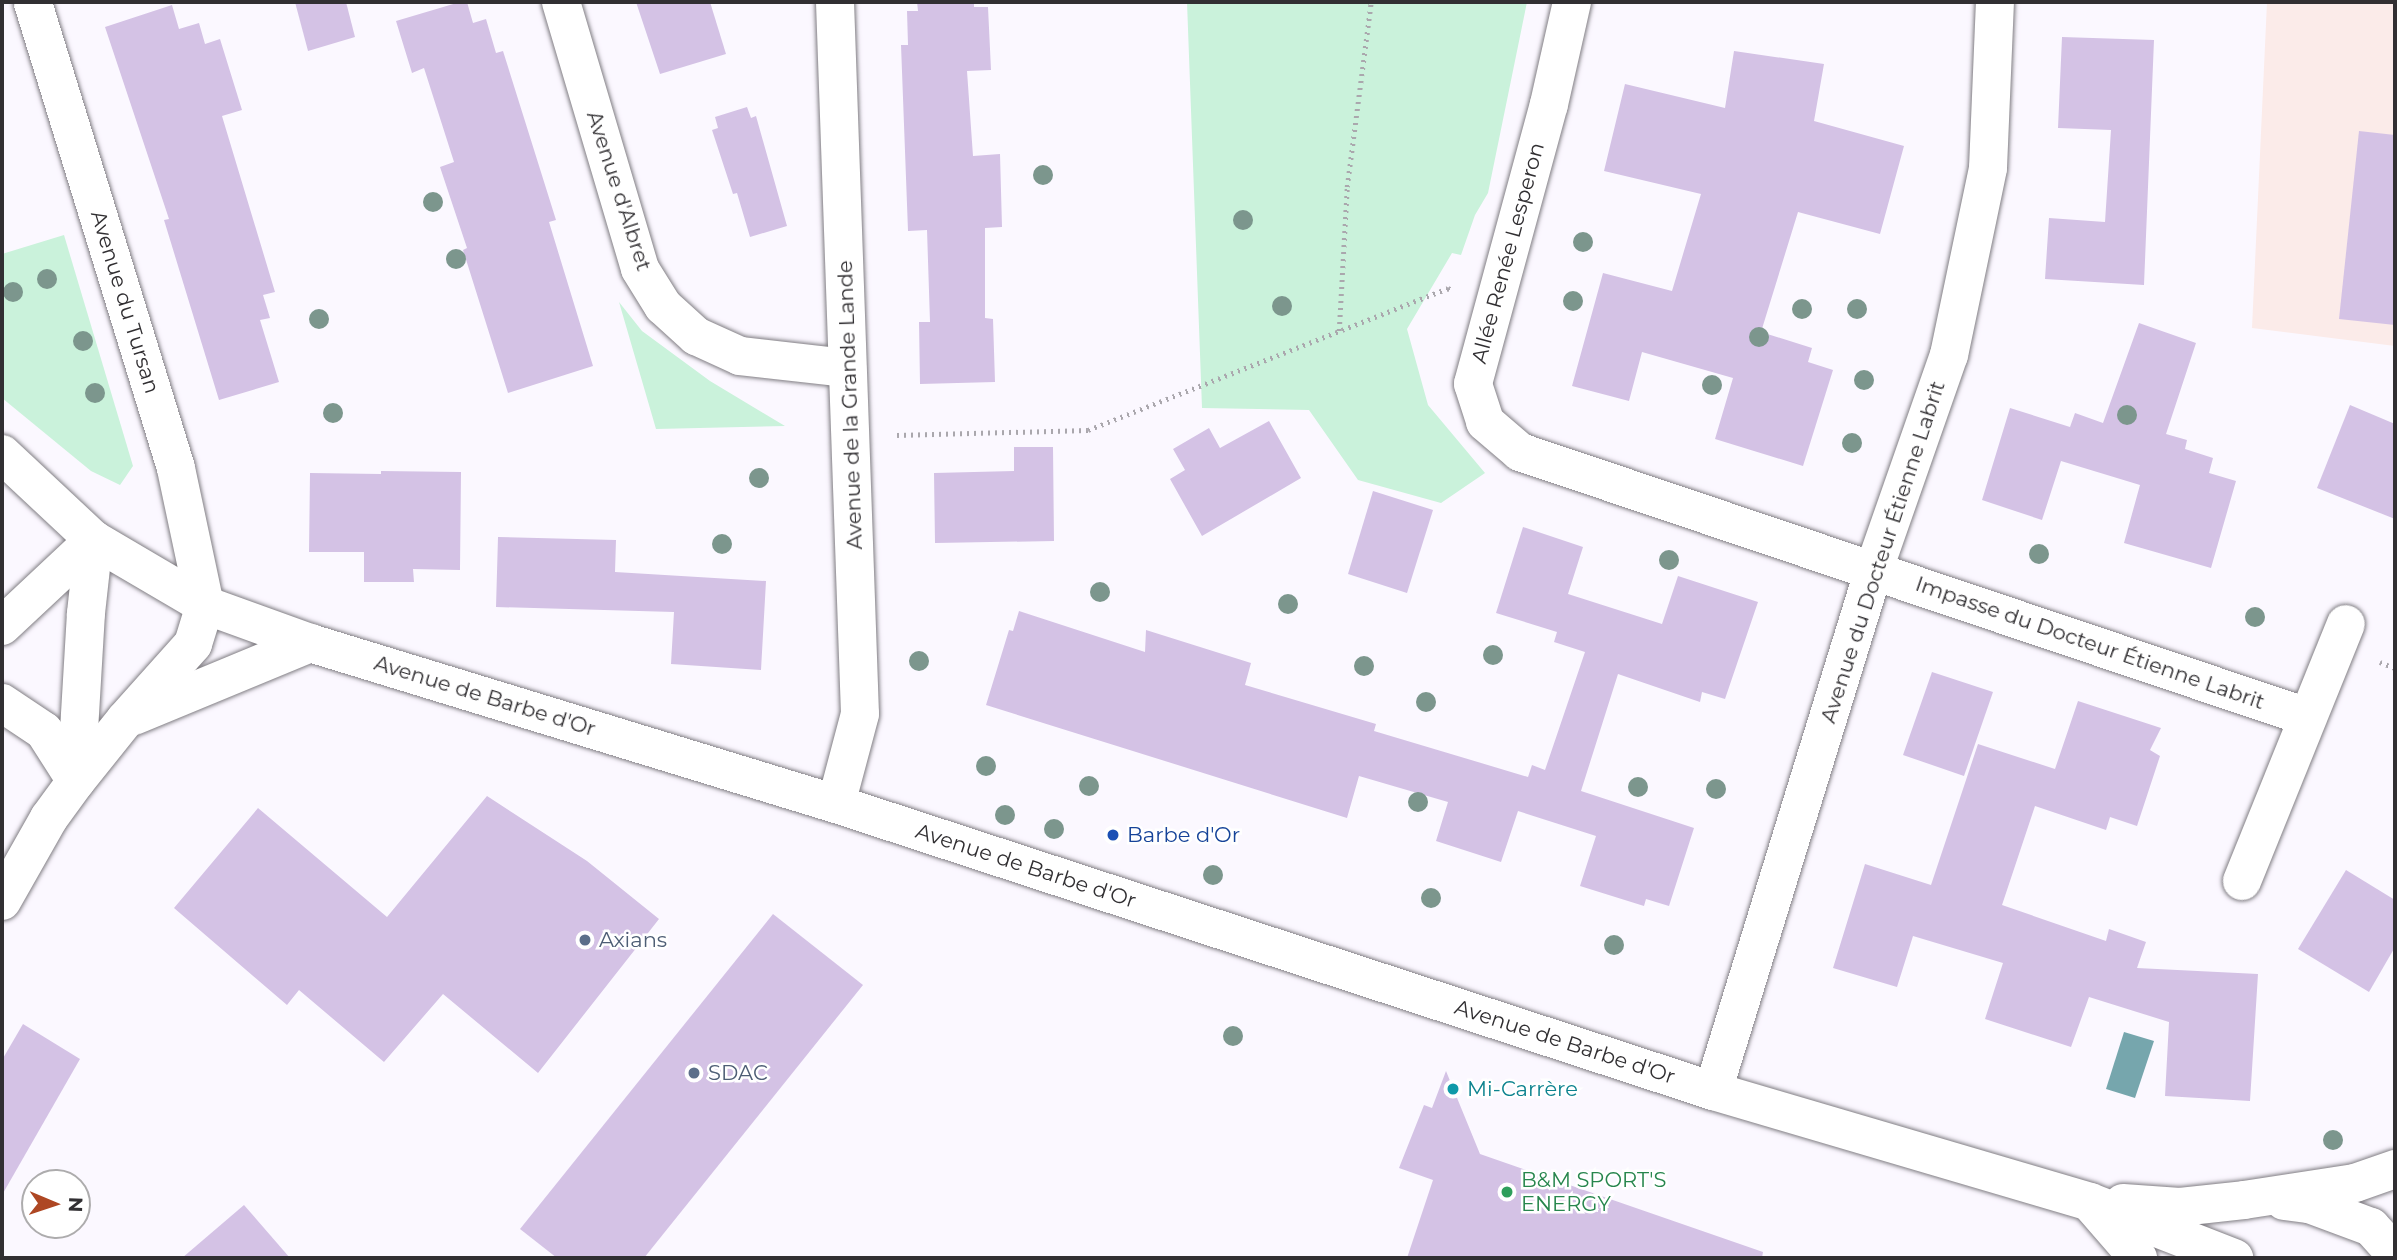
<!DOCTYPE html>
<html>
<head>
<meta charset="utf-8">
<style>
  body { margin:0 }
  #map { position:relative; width:2397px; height:1260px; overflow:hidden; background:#fbf8ff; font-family:Montserrat,sans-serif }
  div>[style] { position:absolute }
  .commercial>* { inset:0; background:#fbebe9 }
  .green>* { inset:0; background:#caf2db }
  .water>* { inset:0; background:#76a6ad }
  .building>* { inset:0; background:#d4c2e5 }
  .path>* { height:4.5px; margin-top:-2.25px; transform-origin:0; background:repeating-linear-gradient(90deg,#aaa7ad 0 2px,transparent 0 7px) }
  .roads { filter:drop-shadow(0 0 2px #817e84) drop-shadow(0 0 2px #817e84) }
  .minor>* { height:38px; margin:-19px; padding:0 19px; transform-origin:19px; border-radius:19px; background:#fff }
  .trees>* { width:20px; height:20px; margin:-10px; border-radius:50%; background:#7c968d }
  .dots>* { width:19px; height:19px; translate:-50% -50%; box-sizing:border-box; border:4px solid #fff; border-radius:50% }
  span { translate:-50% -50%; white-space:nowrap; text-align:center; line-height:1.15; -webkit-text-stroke:5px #fff; paint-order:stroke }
  .street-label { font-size:21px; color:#312f32 }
  .transit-label { font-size:21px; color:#164399 }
  .left { translate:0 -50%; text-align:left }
  .service-label { font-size:21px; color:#4e5e75 }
  .culture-label { font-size:21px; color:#0d838f }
  .leisure-label { font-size:21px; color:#27864d }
  .frame { position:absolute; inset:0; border:4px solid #312f32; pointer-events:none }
  .north { position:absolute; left:21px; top:1169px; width:70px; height:70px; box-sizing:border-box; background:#fff; border:2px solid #adacad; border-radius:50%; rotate:92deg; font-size:19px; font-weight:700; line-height:28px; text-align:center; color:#312f32 }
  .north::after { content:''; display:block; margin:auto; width:24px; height:32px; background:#ae4723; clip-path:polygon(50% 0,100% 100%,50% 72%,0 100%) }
</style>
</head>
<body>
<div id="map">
  <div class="commercial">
    <div style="clip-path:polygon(2267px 2px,2395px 2px,2395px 346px,2252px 328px)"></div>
  </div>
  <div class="green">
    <div style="clip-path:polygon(1187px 2px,1527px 2px,1488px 193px,1475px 215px,1461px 255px,1452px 253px,1407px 329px,1428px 405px,1485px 473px,1441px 503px,1358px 480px,1309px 410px,1202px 408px)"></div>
    <div style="clip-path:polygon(64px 235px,133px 466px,120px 485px,91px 471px,2px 398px,2px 254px)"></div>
    <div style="clip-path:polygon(619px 302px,642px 331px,710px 381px,785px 426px,656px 429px)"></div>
  </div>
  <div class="water">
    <div style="clip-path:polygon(2124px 1032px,2154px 1041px,2135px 1098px,2106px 1089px)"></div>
  </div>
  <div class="building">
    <div style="clip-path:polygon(295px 2px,346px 2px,355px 37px,308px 51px)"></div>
    <div style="clip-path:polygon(460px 2px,467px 2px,473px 23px,486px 19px,496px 53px,503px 51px,556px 220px,549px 222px,593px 366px,508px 393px,463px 250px,467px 248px,440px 167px,454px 162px,424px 68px,412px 73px,396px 21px)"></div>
    <div style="clip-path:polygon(636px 2px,710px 2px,726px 54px,660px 74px)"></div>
    <div style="clip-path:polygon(917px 2px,974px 2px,974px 7px,988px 7px,991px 70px,967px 71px,973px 156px,1000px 154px,1002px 227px,985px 228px,985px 318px,993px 319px,995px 382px,920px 384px,919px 322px,930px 322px,927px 230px,908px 231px,901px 45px,908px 45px,907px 11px,918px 11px)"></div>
    <div style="clip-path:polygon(172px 5px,179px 29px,199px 23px,205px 44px,220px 39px,242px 110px,222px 116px,275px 292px,263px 295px,270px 318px,260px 320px,279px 382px,219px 400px,164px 220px,169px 219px,105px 27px)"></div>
    <div style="clip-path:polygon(2062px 37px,2154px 40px,2144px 285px,2045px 279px,2049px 218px,2105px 222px,2111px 130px,2058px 128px)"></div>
    <div style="clip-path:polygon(1734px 51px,1824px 64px,1814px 121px,1904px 146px,1880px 234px,1798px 212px,1761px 332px,1812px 348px,1808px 362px,1833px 370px,1803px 466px,1715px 439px,1733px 378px,1642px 352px,1629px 401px,1572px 386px,1603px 273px,1672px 291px,1701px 194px,1604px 171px,1625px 84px,1725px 108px)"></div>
    <div style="clip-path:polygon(747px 107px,751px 118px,756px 116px,787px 226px,750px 237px,737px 193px,733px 194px,712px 130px,718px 128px,715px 117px)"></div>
    <div style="clip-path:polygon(2359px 131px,2395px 135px,2395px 325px,2339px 319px)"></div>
    <div style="clip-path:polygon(2139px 323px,2196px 343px,2166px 434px,2187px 440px,2185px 449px,2213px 458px,2209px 473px,2236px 481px,2211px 568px,2124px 543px,2140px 485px,2061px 461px,2042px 520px,1982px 500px,2010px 408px,2070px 427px,2075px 413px,2103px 423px)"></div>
    <div style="clip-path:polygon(2350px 405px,2395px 424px,2395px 519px,2317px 488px)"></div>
    <div style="clip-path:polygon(1269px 421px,1301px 478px,1202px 536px,1170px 479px,1185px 470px,1173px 449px,1209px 428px,1220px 448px)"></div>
    <div style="clip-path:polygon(1014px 447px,1053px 447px,1054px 541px,935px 543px,934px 473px,1014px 471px)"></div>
    <div style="clip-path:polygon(381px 471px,461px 472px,460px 570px,413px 569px,414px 582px,364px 582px,364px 552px,309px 552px,310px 473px,381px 474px)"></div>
    <div style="clip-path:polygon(1373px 491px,1433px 510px,1407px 593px,1348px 574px)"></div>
    <div style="clip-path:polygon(1523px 527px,1583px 547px,1568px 594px,1662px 624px,1678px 576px,1758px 602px,1725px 699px,1702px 692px,1700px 702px,1618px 674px,1581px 791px,1694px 828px,1669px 906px,1646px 899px,1644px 906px,1580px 886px,1596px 836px,1518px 811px,1501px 862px,1436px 841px,1448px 802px,1359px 776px,1347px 818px,986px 705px,1009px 630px,1013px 631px,1019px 611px,1145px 652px,1146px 630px,1251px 663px,1245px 685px,1376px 724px,1374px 731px,1528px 777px,1532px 765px,1545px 770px,1585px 652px,1554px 642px,1557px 632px,1496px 613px)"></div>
    <div style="clip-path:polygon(498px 537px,616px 540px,615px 572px,766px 581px,761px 670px,671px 664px,674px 612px,496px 607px)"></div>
    <div style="clip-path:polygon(1932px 672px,1993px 692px,1964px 776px,1903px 755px)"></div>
    <div style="clip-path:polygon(2078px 701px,2161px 728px,2150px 750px,2160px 756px,2137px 826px,2110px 817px,2106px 830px,2035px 806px,2002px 905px,2106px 941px,2109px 929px,2146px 942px,2137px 968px,2258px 974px,2250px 1101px,2165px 1096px,2169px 1022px,2089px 997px,2071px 1047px,1985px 1019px,2003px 963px,1913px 936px,1897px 987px,1833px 968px,1865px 864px,1931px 885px,1978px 744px,2055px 769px)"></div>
    <div style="clip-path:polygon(487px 796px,587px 861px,659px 919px,538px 1073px,443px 994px,384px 1062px,299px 990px,287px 1005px,174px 908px,258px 808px,387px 917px)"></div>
    <div style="clip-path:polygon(2346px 870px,2395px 900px,2395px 947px,2369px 992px,2298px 949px)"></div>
    <div style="clip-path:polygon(773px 914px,863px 985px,644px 1258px,557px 1258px,520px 1229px)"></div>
    <div style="clip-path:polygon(23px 1024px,80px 1059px,2px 1195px,2px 1060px)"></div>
    <div style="clip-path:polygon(1446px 1071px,1480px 1154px,1763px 1252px,1762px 1258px,1407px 1258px,1433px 1180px,1399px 1168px,1424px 1105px,1432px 1108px)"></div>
    <div style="clip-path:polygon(244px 1205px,290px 1258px,182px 1258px)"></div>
  </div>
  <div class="path">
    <div style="left:1339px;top:331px;width:144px;rotate:-86.8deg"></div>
    <div style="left:1347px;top:187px;width:187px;rotate:-82.6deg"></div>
    <div style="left:897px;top:435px;width:191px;rotate:-1.5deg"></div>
    <div style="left:1088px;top:430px;width:387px;rotate:-21.5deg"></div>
    <div style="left:1448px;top:288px;width:4px;rotate:27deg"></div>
    <div style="left:2380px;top:662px;width:16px;rotate:22deg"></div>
  </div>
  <div class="roads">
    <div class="minor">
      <div style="left:561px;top:2px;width:278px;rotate:73.5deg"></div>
      <div style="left:640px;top:269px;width:44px;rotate:58.1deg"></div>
      <div style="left:663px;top:306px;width:45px;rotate:42.3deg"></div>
      <div style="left:696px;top:336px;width:48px;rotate:24.4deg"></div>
      <div style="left:740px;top:356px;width:108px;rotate:6.4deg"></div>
      <div style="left:835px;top:2px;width:712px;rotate:87.99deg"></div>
      <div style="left:860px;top:714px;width:93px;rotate:104.9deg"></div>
      <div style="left:1572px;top:2px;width:105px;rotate:102.7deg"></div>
      <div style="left:1549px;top:104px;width:290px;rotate:105.2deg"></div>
      <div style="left:1473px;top:384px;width:40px;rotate:72deg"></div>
      <div style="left:1485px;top:422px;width:46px;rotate:40.6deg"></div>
      <div style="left:1520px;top:452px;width:830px;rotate:18.61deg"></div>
      <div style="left:2px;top:454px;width:126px;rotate:43.1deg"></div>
      <div style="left:94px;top:540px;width:129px;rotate:30.4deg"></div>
      <div style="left:205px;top:605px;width:112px;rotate:19.9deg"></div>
      <div style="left:310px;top:643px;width:550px;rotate:17.02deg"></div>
      <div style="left:836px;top:804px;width:923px;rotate:18.12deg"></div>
      <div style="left:1713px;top:1091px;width:393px;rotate:16.4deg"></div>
      <div style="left:2090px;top:1202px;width:155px;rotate:21.3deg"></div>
      <div style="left:2px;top:626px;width:126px;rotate:-43.1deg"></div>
      <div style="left:2px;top:703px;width:50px;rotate:33.7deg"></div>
      <div style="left:44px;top:731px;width:59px;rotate:57.4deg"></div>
      <div style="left:134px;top:716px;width:191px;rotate:-22.5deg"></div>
      <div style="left:76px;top:781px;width:168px;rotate:-86.6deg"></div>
      <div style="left:86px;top:613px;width:73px;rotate:-83.7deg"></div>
      <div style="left:2242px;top:881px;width:277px;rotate:-68deg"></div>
      <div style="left:2px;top:901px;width:95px;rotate:-60.5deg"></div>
      <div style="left:49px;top:818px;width:46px;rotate:-53.9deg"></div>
      <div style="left:76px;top:781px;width:78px;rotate:-51.2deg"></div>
      <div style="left:125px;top:720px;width:102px;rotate:-48.2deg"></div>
      <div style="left:193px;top:644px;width:41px;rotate:-72.9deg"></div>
      <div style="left:205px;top:605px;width:140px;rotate:-102deg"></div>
      <div style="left:176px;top:468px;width:487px;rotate:-107.1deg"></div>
      <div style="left:1713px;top:1091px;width:546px;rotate:-72.86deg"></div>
      <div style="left:1874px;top:569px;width:227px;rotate:-70.7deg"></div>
      <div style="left:1949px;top:355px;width:191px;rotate:-78.2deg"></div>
      <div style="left:1988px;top:168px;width:166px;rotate:-87.6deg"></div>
      <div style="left:2284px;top:1201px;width:25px;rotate:7deg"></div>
      <div style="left:2309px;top:1204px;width:66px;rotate:20.4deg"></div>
      <div style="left:2371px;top:1227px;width:36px;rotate:48deg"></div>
      <div style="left:2123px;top:1203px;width:57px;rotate:4deg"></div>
      <div style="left:2180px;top:1207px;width:64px;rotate:-6.2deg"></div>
      <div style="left:2244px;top:1200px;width:112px;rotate:-8.7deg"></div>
      <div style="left:2355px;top:1183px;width:42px;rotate:-19.3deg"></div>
      <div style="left:2093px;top:1206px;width:69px;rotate:49.1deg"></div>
    </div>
  </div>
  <div class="trees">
    <div style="left:1043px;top:175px"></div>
    <div style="left:433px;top:202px"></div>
    <div style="left:1243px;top:220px"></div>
    <div style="left:1583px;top:242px"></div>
    <div style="left:456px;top:259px"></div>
    <div style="left:47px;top:279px"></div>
    <div style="left:13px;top:292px"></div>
    <div style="left:1573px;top:301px"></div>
    <div style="left:1282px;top:306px"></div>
    <div style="left:1802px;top:309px"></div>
    <div style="left:1857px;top:309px"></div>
    <div style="left:319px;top:319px"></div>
    <div style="left:1759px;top:337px"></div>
    <div style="left:83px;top:341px"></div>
    <div style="left:1864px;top:380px"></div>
    <div style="left:1712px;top:385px"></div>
    <div style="left:95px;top:393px"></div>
    <div style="left:333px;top:413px"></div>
    <div style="left:2127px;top:415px"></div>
    <div style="left:1852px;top:443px"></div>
    <div style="left:759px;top:478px"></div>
    <div style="left:722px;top:544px"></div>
    <div style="left:2039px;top:554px"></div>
    <div style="left:1669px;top:560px"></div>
    <div style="left:1100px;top:592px"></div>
    <div style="left:1288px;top:604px"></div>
    <div style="left:2255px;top:617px"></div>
    <div style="left:1493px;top:655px"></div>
    <div style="left:919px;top:661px"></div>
    <div style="left:1364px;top:666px"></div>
    <div style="left:1426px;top:702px"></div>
    <div style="left:986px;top:766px"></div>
    <div style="left:1089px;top:786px"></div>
    <div style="left:1638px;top:787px"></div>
    <div style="left:1716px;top:789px"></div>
    <div style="left:1418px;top:802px"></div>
    <div style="left:1005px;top:815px"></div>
    <div style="left:1054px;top:829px"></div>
    <div style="left:1213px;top:875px"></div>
    <div style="left:1431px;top:898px"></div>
    <div style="left:1614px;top:945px"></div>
    <div style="left:1233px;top:1036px"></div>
    <div style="left:2333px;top:1140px"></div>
  </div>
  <div class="dots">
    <div style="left:1113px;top:835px;background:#1a4fb4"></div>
    <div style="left:585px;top:940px;background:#5c6f8a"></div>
    <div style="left:694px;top:1073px;background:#5c6f8a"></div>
    <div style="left:1453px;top:1089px;background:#0f9aa8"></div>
    <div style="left:1507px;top:1192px;background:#2e9e5b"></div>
  </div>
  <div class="street-label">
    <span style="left:619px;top:191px;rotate:72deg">Avenue d'Albret</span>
    <span style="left:1508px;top:253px;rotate:-75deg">Allée Renée Lesperon</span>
    <span style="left:125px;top:302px;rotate:73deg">Avenue du Tursan</span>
    <span style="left:850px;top:405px;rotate:-92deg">Avenue de la Grande Lande</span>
    <span style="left:1883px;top:552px;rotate:-72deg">Avenue du Docteur Étienne Labrit</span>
    <span style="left:2090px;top:643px;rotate:19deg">Impasse du Docteur Étienne Labrit</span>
    <span style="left:485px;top:696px;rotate:17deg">Avenue de Barbe d'Or</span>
    <span style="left:1026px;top:866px;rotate:18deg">Avenue de Barbe d'Or</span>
    <span style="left:1565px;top:1042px;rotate:18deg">Avenue de Barbe d'Or</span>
  </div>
  <div class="transit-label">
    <span class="left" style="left:1127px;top:835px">Barbe d'Or</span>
  </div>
  <div class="service-label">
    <span class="left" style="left:599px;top:940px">Axians</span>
    <span class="left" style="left:708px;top:1073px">SDAC</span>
  </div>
  <div class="culture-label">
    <span class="left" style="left:1467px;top:1089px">Mi-Carrère</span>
  </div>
  <div class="leisure-label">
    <span class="left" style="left:1521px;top:1192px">B&amp;M SPORT'S<br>ENERGY</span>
  </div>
  <div class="frame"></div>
  <div class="north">N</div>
</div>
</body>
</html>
